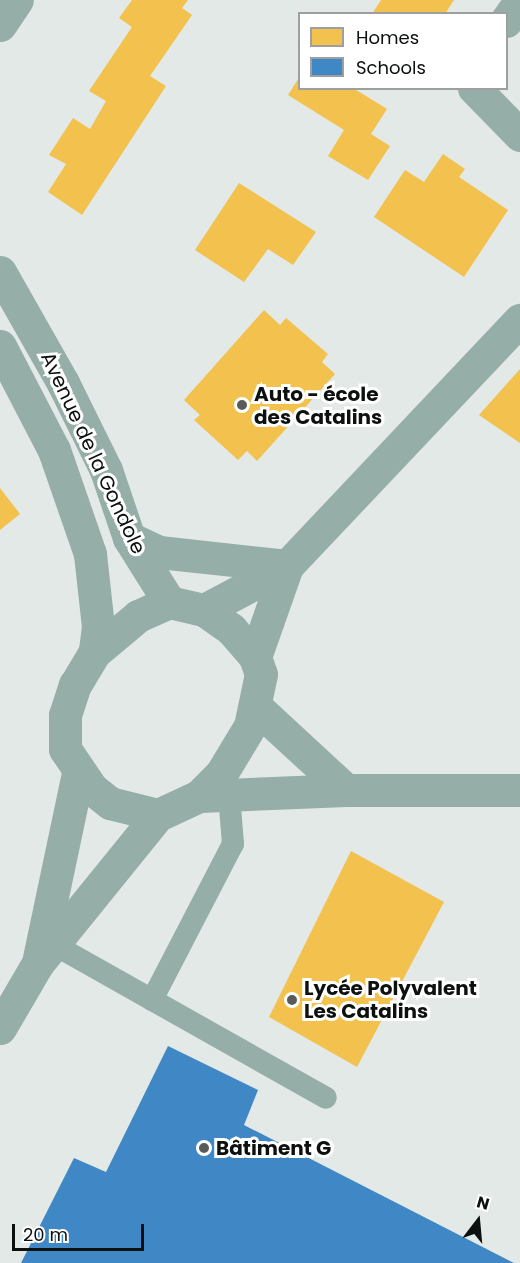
<!DOCTYPE html>
<html>
<head>
<meta charset="utf-8">
<style>
  body { margin:0 }
  #map { position:relative; width:520px; height:1263px; overflow:hidden; background:#e3e9e7; font-family:Poppins,sans-serif }
  div>[style] { position:absolute }
  .homes>* { inset:0; background:#f2c14e }
  .schools>* { inset:0; background:#3f88c5 }
  .service>* { height:22px; margin:-11px; padding:0 11px; transform-origin:11px; border-radius:11px; background:#96aea8 }
  .minor>* { height:33px; margin:-16.5px; padding:0 16.5px; transform-origin:16.5px; border-radius:16.5px; background:#96aea8 }
  .tertiary>* { height:33px; margin:-16.5px; padding:0 16.5px; transform-origin:16.5px; border-radius:16.5px; background:#96aea8 }
  .dots>* { width:16px; height:16px; translate:-50% -50%; box-sizing:border-box; border:3px solid #fff; border-radius:50% }
  span { translate:-50% -50%; white-space:nowrap; text-align:center; line-height:1.15; -webkit-text-stroke:6px #fff; paint-order:stroke }
  .poi-label { font-size:20px; color:#0c100f; font-weight:700 }
  .left { translate:0 -50%; text-align:left }
  .street-label { font-size:20px; color:#0c100f }
  .legend { position:absolute; left:298px; top:12px; width:210px; height:78px; box-sizing:border-box; background:#fff; border:2px solid #9e9f9f; margin:0; padding:8px 10px; list-style:none; font-size:18px; color:#0c100f }
  .legend li { display:flex; align-items:center; gap:12px; height:30px }
  .legend b { width:30px; border:2px solid #9e9f9f }
  .north { position:absolute; left:448px; top:1191px; width:60px; height:60px; -webkit-text-stroke:4px #fff; paint-order:stroke; rotate:16deg; font-size:16px; font-weight:700; line-height:24px; text-align:center; color:#0c100f }
  .north::after { content:''; display:block; margin:auto; width:21px; height:27px; background:#0c100f; clip-path:polygon(50% 0,100% 100%,50% 72%,0 100%) }
  .scale { position:absolute; left:12px; top:1224px; width:132px; height:27px; box-sizing:border-box; border:3px solid #0c100f; border-top:0; padding-left:8px; font-size:18px; line-height:21px; white-space:nowrap; color:#0c100f; -webkit-text-stroke:4px #fff; paint-order:stroke }
</style>
</head>
<body>
<div id="map">
  <div class="homes">
    <div style="clip-path:polygon(132px 0,188px 0,182px 8px,192px 15px,150px 76px,166px 86px,82px 215px,48px 192px,66px 164px,49px 155px,73px 118px,90px 129px,106px 101px,89px 91px,132px 27px,119px 18px)"></div>
    <div style="clip-path:polygon(381px 0,454px 0,445px 14px,372px 14px)"></div>
    <div style="clip-path:polygon(300px 76px,300px 88px,353px 88px,387px 109px,371px 134px,390px 146px,368px 180px,328px 156px,344px 130px,288px 95px)"></div>
    <div style="clip-path:polygon(443px 154px,465px 169px,459px 177px,508px 210px,464px 277px,374px 217px,405px 170px,424px 182px)"></div>
    <div style="clip-path:polygon(239px 183px,316px 232px,293px 265px,268px 249px,244px 282px,195px 250px)"></div>
    <div style="clip-path:polygon(264px 310px,280px 325px,286px 318px,328px 354px,322px 362px,335px 374px,257px 461px,247px 451px,238px 460px,194px 420px,200px 415px,184px 400px)"></div>
    <div style="clip-path:polygon(520px 369px,520px 443px,479px 415px)"></div>
    <div style="clip-path:polygon(0 488px,20px 514px,0 530px)"></div>
    <div style="clip-path:polygon(351px 851px,444px 902px,357px 1067px,269px 1017px)"></div>
  </div>
  <div class="schools">
    <div style="clip-path:polygon(168px 1046px,258px 1090px,244px 1125px,514px 1263px,21px 1263px,74px 1158px,106px 1172px)"></div>
  </div>
  <div class="service">
    <div style="left:53px;top:944px;width:313px;rotate:29.4deg"></div>
    <div style="left:152px;top:1000px;width:176px;rotate:-62.6deg"></div>
    <div style="left:233px;top:844px;width:50px;rotate:-94.6deg"></div>
  </div>
  <div class="minor">
    <div style="left:506px;top:21px;width:24px;rotate:-55deg"></div>
    <div style="left:0;top:25px;width:30px;rotate:-56deg"></div>
    <div style="left:474px;top:88px;width:66px;rotate:45.6deg"></div>
    <div style="left:0;top:272px;width:128px;rotate:60.4deg"></div>
    <div style="left:63px;top:383px;width:97px;rotate:63.7deg"></div>
    <div style="left:106px;top:470px;width:72px;rotate:71.3deg"></div>
    <div style="left:129px;top:538px;width:75px;rotate:58deg"></div>
    <div style="left:0;top:346px;width:117px;rotate:62.6deg"></div>
    <div style="left:54px;top:450px;width:110px;rotate:70.9deg"></div>
    <div style="left:90px;top:554px;width:72px;rotate:83.7deg"></div>
    <div style="left:98px;top:626px;width:26px;rotate:97deg"></div>
    <div style="left:129px;top:538px;width:33px;rotate:25deg"></div>
    <div style="left:159px;top:552px;width:129px;rotate:6.2deg"></div>
    <div style="left:346px;top:790px;width:174px"></div>
  </div>
  <div class="tertiary">
    <div style="left:169px;top:602px;width:36px;rotate:13deg"></div>
    <div style="left:204px;top:610px;width:33px;rotate:35deg"></div>
    <div style="left:231px;top:629px;width:37px;rotate:49deg"></div>
    <div style="left:255px;top:657px;width:18px;rotate:71deg"></div>
    <div style="left:261px;top:674px;width:53px;rotate:101.9deg"></div>
    <div style="left:250px;top:726px;width:56px;rotate:121.1deg"></div>
    <div style="left:221px;top:774px;width:31px;rotate:135deg"></div>
    <div style="left:199px;top:796px;width:45px;rotate:155.1deg"></div>
    <div style="left:158px;top:815px;width:49px;rotate:-166deg"></div>
    <div style="left:110px;top:803px;width:23px;rotate:-142deg"></div>
    <div style="left:92px;top:789px;width:48px;rotate:-124deg"></div>
    <div style="left:65px;top:749px;width:34px;rotate:-90deg"></div>
    <div style="left:65px;top:715px;width:32px;rotate:-72deg"></div>
    <div style="left:75px;top:685px;width:39px;rotate:-59deg"></div>
    <div style="left:95px;top:652px;width:56px;rotate:-39.9deg"></div>
    <div style="left:138px;top:616px;width:34px;rotate:-24deg"></div>
    <div style="left:204px;top:610px;width:94px;rotate:-27.9deg"></div>
    <div style="left:287px;top:566px;width:339px;rotate:-46.6deg"></div>
    <div style="left:255px;top:657px;width:96px;rotate:-70.6deg"></div>
    <div style="left:256px;top:707px;width:122px;rotate:42.7deg"></div>
    <div style="left:199px;top:796px;width:147px;rotate:-2.3deg"></div>
    <div style="left:39px;top:958px;width:189px;rotate:-78.1deg"></div>
    <div style="left:0;top:1028px;width:75px;rotate:-59.7deg"></div>
    <div style="left:38px;top:963px;width:191px;rotate:-51deg"></div>
  </div>
  <div class="dots">
    <div style="left:242px;top:405px;background:#575c5b"></div>
    <div style="left:292px;top:1000px;background:#575c5b"></div>
    <div style="left:204px;top:1148px;background:#575c5b"></div>
  </div>
  <div class="poi-label">
    <span class="left" style="left:254px;top:406px">Auto - école<br>des Catalins</span>
    <span class="left" style="left:304px;top:1000px">Lycée Polyvalent<br>Les Catalins</span>
    <span class="left" style="left:216px;top:1148px">Bâtiment G</span>
  </div>
  <div class="street-label">
    <span style="left:93px;top:453px;rotate:65deg">Avenue de la Gondole</span>
  </div>
  <ul class="legend">
  <li><b style="height:16px;background:#f2c14e"></b>Homes</li>
  <li><b style="height:16px;background:#3f88c5"></b>Schools</li>
  </ul>
  <div class="north">N</div>
  <div class="scale">20 m</div>
</div>
</body>
</html>
